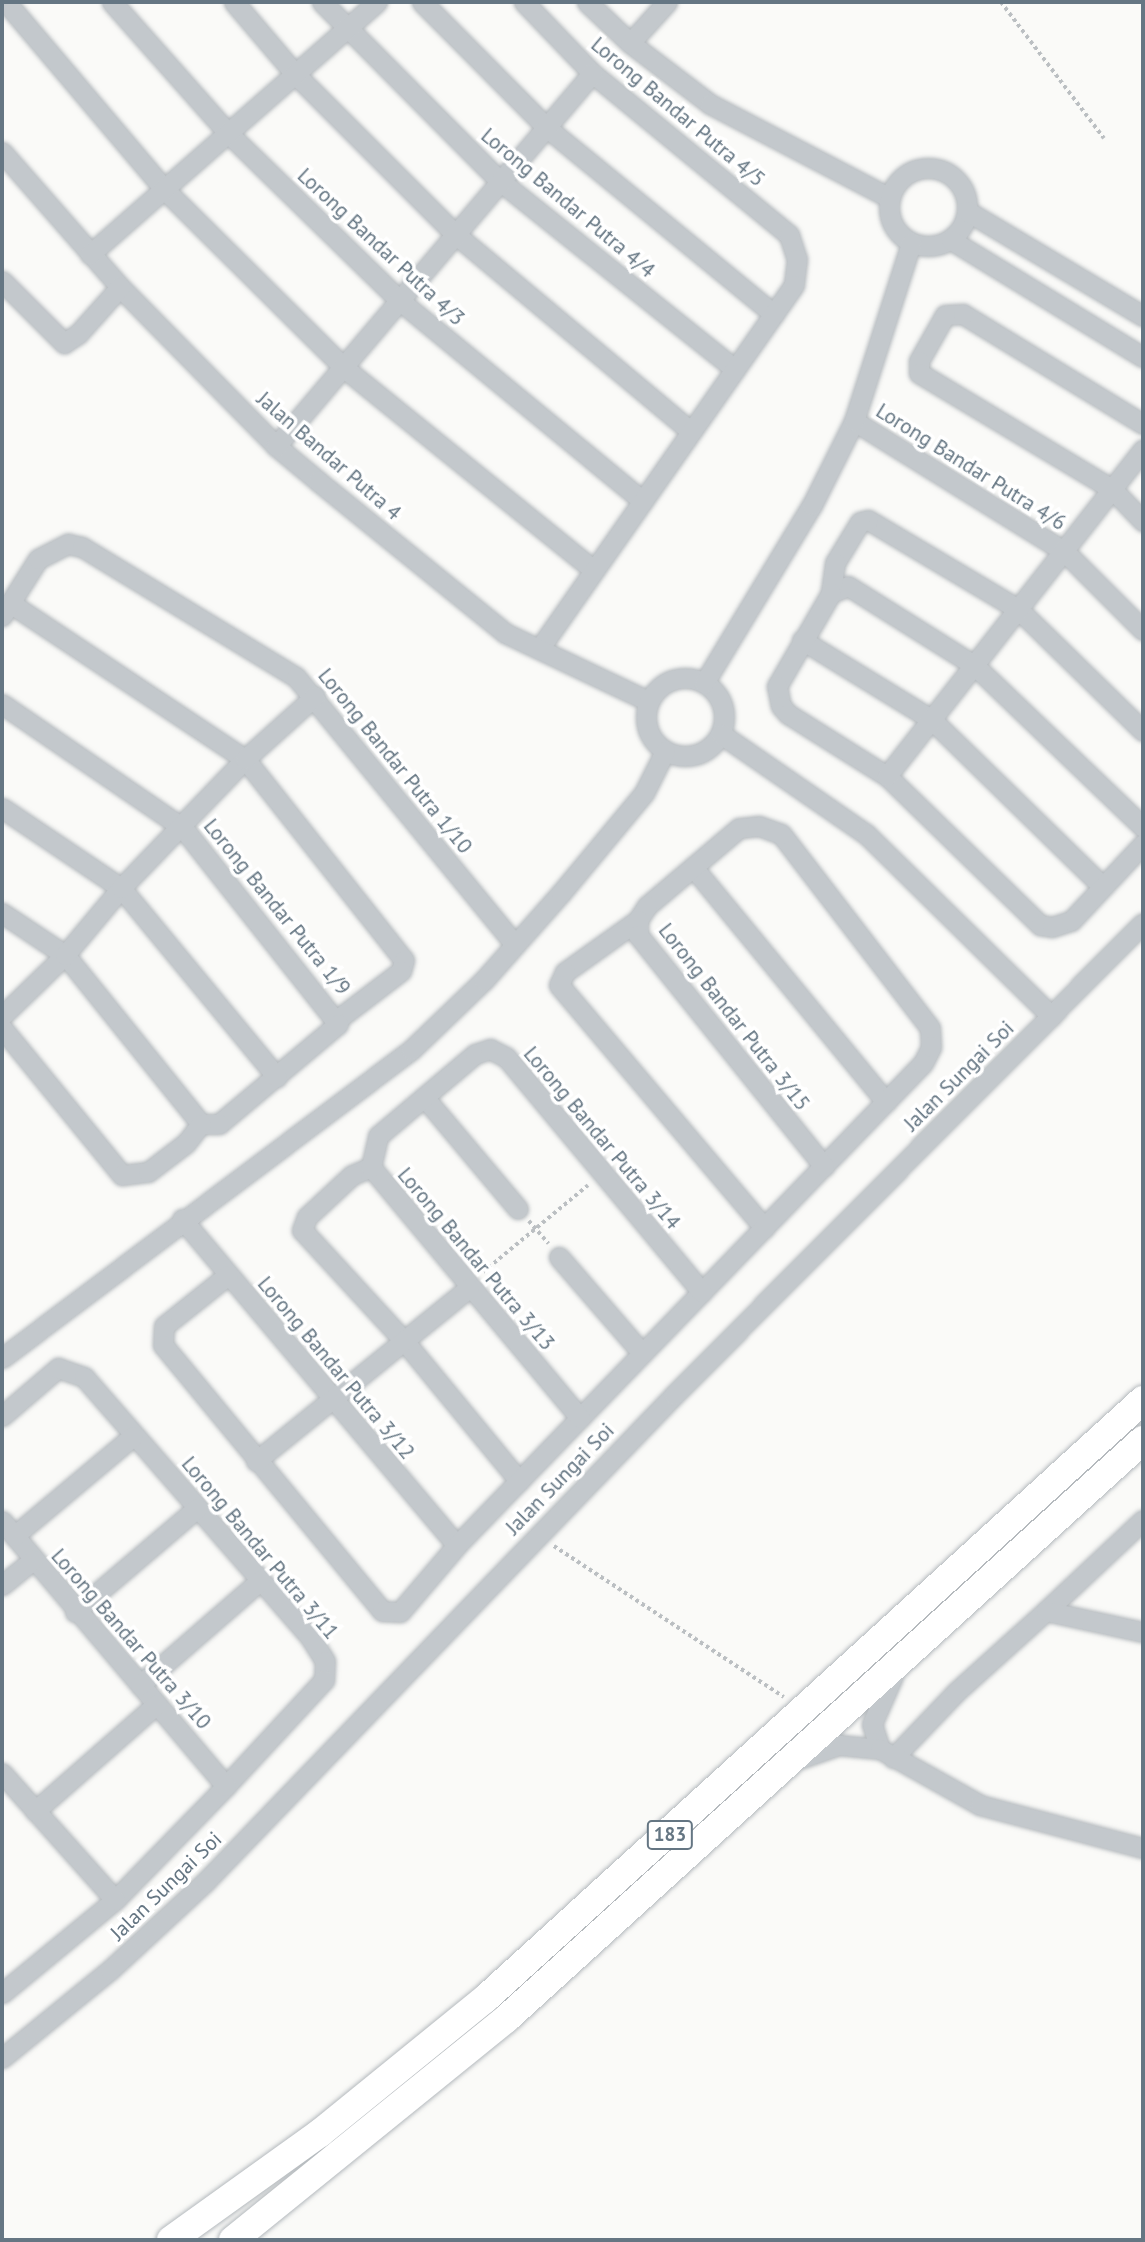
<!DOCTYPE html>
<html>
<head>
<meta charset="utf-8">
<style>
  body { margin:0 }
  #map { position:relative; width:1145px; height:2242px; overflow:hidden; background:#fafaf8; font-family:"PT Sans",sans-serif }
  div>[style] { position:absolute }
  .path>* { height:3.5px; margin-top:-1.75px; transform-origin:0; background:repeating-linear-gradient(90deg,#bbbfc2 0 3.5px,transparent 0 7px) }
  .roads { filter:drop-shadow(0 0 2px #b4b9bd) drop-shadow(0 0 2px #b4b9bd) }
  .minor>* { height:19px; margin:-9.5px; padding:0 9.5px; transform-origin:9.5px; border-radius:9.5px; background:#c3c8cc }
  .minor>.ring { margin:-9.5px; padding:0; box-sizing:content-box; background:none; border:19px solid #c3c8cc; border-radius:50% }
  .highway>* { height:28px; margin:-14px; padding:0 14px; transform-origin:14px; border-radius:14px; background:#fff }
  span { translate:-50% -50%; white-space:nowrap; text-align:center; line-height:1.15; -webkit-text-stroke:7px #fff; paint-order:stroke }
  .shield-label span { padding:2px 5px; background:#fff; border:2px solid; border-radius:5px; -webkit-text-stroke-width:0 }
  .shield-label { font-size:19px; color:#657683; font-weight:700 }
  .street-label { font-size:21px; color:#657683 }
  .frame { position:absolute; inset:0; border:4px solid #657683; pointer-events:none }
</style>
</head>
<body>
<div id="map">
  <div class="path">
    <div style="left:1001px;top:2px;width:171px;rotate:52.9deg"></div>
    <div style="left:529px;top:1221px;width:30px;rotate:49deg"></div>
    <div style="left:483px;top:1272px;width:136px;rotate:-39.6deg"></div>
    <div style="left:554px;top:1546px;width:275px;rotate:33.3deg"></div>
  </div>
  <div class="roads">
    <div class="minor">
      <div style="left:6px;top:2px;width:245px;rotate:49.8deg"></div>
      <div style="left:164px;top:189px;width:252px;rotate:44.8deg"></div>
      <div style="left:343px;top:367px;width:323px;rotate:39deg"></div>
      <div style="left:112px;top:2px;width:175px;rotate:48.5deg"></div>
      <div style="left:228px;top:133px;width:239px;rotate:44.3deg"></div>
      <div style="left:399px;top:300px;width:316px;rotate:39.5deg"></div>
      <div style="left:234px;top:2px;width:94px;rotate:49.7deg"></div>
      <div style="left:295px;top:74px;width:226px;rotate:45deg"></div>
      <div style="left:455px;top:234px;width:307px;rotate:39.9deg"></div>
      <div style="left:322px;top:2px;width:252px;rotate:45.2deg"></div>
      <div style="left:500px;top:181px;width:301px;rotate:38.7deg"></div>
      <div style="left:422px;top:2px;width:176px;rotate:45.2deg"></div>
      <div style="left:546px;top:127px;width:295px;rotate:39.4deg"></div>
      <div style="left:524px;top:2px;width:98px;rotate:46.2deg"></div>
      <div style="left:592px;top:73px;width:255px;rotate:39.4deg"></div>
      <div style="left:789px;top:235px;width:25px;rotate:72deg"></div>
      <div style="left:797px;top:259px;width:26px;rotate:97deg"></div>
      <div style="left:794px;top:285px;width:444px;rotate:125deg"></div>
      <div style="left:587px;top:2px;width:59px;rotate:43.6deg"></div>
      <div style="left:630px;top:43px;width:101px;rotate:37.3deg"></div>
      <div style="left:710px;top:104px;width:203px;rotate:27.6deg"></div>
      <div style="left:630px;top:43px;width:55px;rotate:-47.9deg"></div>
      <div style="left:2px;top:152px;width:179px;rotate:48.8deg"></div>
      <div style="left:120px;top:287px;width:223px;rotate:45.5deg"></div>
      <div style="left:276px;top:446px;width:55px;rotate:39.8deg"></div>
      <div style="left:318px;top:481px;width:241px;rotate:39.1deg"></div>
      <div style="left:505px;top:633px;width:158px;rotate:25.4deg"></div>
      <div class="ring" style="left:889px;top:168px;width:59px;height:59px"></div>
      <div style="left:967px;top:211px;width:205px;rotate:30.8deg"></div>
      <div style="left:951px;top:240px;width:225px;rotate:31.4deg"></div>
      <div style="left:90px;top:254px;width:382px;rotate:-41.3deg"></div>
      <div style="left:2px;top:281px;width:88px;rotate:45deg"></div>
      <div style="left:64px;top:343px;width:17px;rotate:-33deg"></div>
      <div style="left:78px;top:334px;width:63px;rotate:-48.2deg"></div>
      <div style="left:854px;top:421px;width:247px;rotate:31.8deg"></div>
      <div style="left:1064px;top:551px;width:112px;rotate:45deg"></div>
      <div style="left:1143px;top:424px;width:211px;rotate:-148.6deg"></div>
      <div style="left:963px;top:314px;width:18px;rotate:177deg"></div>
      <div style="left:945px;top:315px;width:53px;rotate:119.5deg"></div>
      <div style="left:919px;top:361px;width:12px;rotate:90deg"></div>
      <div style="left:919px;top:373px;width:225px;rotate:31deg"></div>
      <div style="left:1112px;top:489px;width:45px;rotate:45.9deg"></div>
      <div style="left:276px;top:446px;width:489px;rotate:-49.7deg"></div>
      <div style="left:831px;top:593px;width:18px;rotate:-22deg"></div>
      <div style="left:848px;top:586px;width:149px;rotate:32.1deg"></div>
      <div style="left:974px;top:665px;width:234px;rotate:43.8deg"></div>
      <div style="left:10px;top:603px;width:282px;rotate:33.6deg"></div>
      <div style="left:245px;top:759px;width:256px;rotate:51.7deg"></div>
      <div style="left:404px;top:960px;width:11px;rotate:105deg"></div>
      <div style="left:401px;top:971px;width:79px;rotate:142.7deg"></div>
      <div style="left:2px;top:616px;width:67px;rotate:-57.7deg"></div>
      <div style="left:38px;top:559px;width:34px;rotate:-27deg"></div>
      <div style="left:68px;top:544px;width:14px;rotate:12deg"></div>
      <div style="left:82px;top:547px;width:250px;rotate:31.3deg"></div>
      <div style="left:296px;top:677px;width:344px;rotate:50.7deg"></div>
      <div style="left:802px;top:640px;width:151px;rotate:31.5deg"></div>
      <div style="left:931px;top:719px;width:240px;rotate:44.3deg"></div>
      <div class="ring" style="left:646px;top:678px;width:59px;height:59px"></div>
      <div style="left:704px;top:683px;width:208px;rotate:-58.8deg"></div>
      <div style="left:812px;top:505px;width:94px;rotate:-63.4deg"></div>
      <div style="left:854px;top:421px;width:187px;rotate:-72.2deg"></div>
      <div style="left:2px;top:704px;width:219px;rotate:34.4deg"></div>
      <div style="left:183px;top:828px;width:250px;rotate:51.7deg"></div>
      <div style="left:338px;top:1024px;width:155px;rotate:140deg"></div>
      <div style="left:219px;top:1124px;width:18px;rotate:180deg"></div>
      <div style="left:201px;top:1124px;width:217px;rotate:-128.8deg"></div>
      <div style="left:65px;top:955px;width:76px;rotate:-146.3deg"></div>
      <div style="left:1143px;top:731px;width:175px;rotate:-135.7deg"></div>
      <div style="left:1018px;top:609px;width:174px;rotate:-149.3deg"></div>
      <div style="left:868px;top:520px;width:8px;rotate:166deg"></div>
      <div style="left:860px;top:522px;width:48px;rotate:121.4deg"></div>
      <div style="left:835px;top:563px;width:30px;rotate:98deg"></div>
      <div style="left:831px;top:593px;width:108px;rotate:120.1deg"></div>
      <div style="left:777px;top:686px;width:20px;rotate:79deg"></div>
      <div style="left:781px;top:706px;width:11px;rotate:49deg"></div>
      <div style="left:788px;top:714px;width:117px;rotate:32.1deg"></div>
      <div style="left:887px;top:776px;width:214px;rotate:44.2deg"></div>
      <div style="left:1040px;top:925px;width:12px;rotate:9deg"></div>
      <div style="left:1052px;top:927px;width:20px;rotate:-18deg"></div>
      <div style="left:1071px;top:921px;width:105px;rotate:-46.9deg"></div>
      <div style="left:721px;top:734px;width:176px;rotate:34.6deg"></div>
      <div style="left:866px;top:834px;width:260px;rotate:44.5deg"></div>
      <div style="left:887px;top:776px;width:415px;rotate:-51.9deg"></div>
      <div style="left:2px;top:808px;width:143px;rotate:33.9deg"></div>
      <div style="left:121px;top:888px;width:245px;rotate:50.5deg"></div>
      <div style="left:693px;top:867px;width:304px;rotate:50.6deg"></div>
      <div style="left:638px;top:920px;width:90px;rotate:144.5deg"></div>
      <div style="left:565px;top:972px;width:14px;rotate:115deg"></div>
      <div style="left:559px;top:985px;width:318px;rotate:49.8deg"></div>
      <div style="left:2px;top:1016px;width:88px;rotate:-44.1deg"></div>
      <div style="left:65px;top:955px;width:87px;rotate:-50.1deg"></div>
      <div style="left:121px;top:888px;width:179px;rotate:-46.1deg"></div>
      <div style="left:245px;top:759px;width:94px;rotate:-42deg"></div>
      <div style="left:2px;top:1028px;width:190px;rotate:50.8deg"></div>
      <div style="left:122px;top:1175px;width:26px;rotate:-7deg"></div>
      <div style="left:148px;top:1172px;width:48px;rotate:-37.3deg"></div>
      <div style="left:186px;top:1143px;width:24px;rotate:-52deg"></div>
      <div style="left:424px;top:1097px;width:146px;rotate:50deg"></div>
      <div style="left:371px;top:1167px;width:21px;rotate:157deg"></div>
      <div style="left:352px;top:1175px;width:62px;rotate:137deg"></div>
      <div style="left:307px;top:1217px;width:14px;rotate:111deg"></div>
      <div style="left:302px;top:1230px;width:152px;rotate:47.4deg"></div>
      <div style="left:405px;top:1342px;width:180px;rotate:50.6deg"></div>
      <div style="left:182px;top:1219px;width:426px;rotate:49.9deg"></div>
      <div style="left:559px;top:1257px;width:127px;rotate:49.2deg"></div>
      <div style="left:228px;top:1275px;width:82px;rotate:141.4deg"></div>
      <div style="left:164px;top:1326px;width:19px;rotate:93deg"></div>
      <div style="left:163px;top:1345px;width:345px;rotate:50.5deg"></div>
      <div style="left:382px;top:1611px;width:18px;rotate:3deg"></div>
      <div style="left:400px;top:1612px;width:88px;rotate:-49.6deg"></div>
      <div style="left:457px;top:1545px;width:670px;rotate:-45.97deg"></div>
      <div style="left:923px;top:1063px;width:18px;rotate:-63deg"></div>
      <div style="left:931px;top:1047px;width:19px;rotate:-93deg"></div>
      <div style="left:930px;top:1028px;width:245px;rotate:-127.5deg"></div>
      <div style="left:781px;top:834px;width:23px;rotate:-160deg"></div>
      <div style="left:759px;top:826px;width:20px;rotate:174deg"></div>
      <div style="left:739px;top:828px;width:121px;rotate:139.7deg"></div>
      <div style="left:647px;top:906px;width:17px;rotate:123deg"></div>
      <div style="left:638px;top:920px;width:15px;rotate:90deg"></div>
      <div style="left:638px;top:935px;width:297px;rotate:51.2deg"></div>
      <div style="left:2px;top:1358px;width:512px;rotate:-36.98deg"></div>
      <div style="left:411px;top:1050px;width:101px;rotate:-43.8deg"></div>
      <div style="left:484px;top:980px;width:116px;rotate:-48.5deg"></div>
      <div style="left:561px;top:893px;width:130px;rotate:-50.3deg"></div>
      <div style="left:644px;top:793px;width:47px;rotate:-63.4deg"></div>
      <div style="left:2px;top:1416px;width:74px;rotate:-40.6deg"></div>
      <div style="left:58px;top:1368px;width:28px;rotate:19deg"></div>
      <div style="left:84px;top:1377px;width:344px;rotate:49deg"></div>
      <div style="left:310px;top:1637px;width:28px;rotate:58deg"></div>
      <div style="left:325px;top:1661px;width:19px;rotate:93deg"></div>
      <div style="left:324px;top:1680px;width:144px;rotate:132.8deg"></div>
      <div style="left:226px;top:1786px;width:159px;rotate:134.2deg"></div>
      <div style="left:115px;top:1900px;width:146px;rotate:140.5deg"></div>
      <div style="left:580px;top:1418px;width:327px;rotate:-129.8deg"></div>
      <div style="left:371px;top:1167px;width:32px;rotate:-77deg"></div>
      <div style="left:378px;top:1136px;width:127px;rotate:-40.2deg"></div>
      <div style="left:475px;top:1054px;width:16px;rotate:-18deg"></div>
      <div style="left:490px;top:1049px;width:18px;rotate:27deg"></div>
      <div style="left:506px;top:1057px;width:306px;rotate:50.2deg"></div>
      <div style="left:256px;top:1461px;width:274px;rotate:-39.1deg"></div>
      <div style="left:2px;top:1521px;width:347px;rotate:49.8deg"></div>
      <div style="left:14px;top:1536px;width:155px;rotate:-40deg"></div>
      <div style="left:2px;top:1585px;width:40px;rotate:-39deg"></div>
      <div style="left:1046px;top:1611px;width:133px;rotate:-43.2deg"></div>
      <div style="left:75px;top:1612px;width:160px;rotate:-40.4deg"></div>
      <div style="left:140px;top:1685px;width:160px;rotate:-41deg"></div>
      <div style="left:880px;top:1749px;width:26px;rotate:-108deg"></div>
      <div style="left:872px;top:1724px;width:52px;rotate:-66.4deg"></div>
      <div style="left:893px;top:1758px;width:91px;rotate:-46.3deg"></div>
      <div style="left:956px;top:1692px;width:121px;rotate:-42deg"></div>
      <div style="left:1046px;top:1611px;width:99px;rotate:12.2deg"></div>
      <div style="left:796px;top:1760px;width:46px;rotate:-19.2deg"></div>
      <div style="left:839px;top:1745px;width:41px;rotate:5.6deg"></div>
      <div style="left:880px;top:1749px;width:115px;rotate:29.2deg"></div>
      <div style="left:980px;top:1805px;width:169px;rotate:14.8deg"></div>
      <div style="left:2px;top:1773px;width:170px;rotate:48.3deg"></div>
      <div style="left:35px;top:1811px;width:162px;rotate:-41.3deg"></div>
      <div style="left:2px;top:2058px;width:139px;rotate:-39.2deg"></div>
      <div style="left:110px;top:1970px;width:131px;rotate:-42.8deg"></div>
      <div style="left:206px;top:1881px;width:675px;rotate:-46.08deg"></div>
      <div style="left:674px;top:1395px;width:665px;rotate:-45.18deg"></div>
    </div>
    <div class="highway">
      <div style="left:171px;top:2240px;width:183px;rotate:-35.7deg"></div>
      <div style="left:320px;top:2133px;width:213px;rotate:-39.1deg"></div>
      <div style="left:485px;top:1999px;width:890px;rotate:-42.31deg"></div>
      <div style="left:233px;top:2240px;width:351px;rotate:-39deg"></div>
      <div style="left:506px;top:2019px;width:861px;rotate:-42.27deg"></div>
    </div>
  </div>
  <div class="shield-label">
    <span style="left:670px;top:1835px">183</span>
  </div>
  <div class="street-label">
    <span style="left:678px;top:112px;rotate:40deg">Lorong Bandar Putra 4/5</span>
    <span style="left:568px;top:203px;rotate:40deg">Lorong Bandar Putra 4/4</span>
    <span style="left:381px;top:247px;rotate:43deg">Lorong Bandar Putra 4/3</span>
    <span style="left:329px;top:456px;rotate:41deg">Jalan Bandar Putra 4</span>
    <span style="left:971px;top:467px;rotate:32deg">Lorong Bandar Putra 4/6</span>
    <span style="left:395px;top:761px;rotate:51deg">Lorong Bandar Putra 1/10</span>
    <span style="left:277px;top:907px;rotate:51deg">Lorong Bandar Putra 1/9</span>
    <span style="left:734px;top:1017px;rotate:52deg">Lorong Bandar Putra 3/15</span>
    <span style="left:959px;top:1076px;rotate:-45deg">Jalan Sungai Soi</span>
    <span style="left:602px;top:1138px;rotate:50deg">Lorong Bandar Putra 3/14</span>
    <span style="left:476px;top:1259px;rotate:50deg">Lorong Bandar Putra 3/13</span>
    <span style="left:336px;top:1368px;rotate:50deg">Lorong Bandar Putra 3/12</span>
    <span style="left:560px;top:1479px;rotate:-46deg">Jalan Sungai Soi</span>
    <span style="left:260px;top:1548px;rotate:50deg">Lorong Bandar Putra 3/11</span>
    <span style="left:131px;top:1639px;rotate:49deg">Lorong Bandar Putra 3/10</span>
    <span style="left:166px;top:1886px;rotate:-44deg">Jalan Sungai Soi</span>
  </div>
  <div class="frame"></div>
</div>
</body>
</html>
